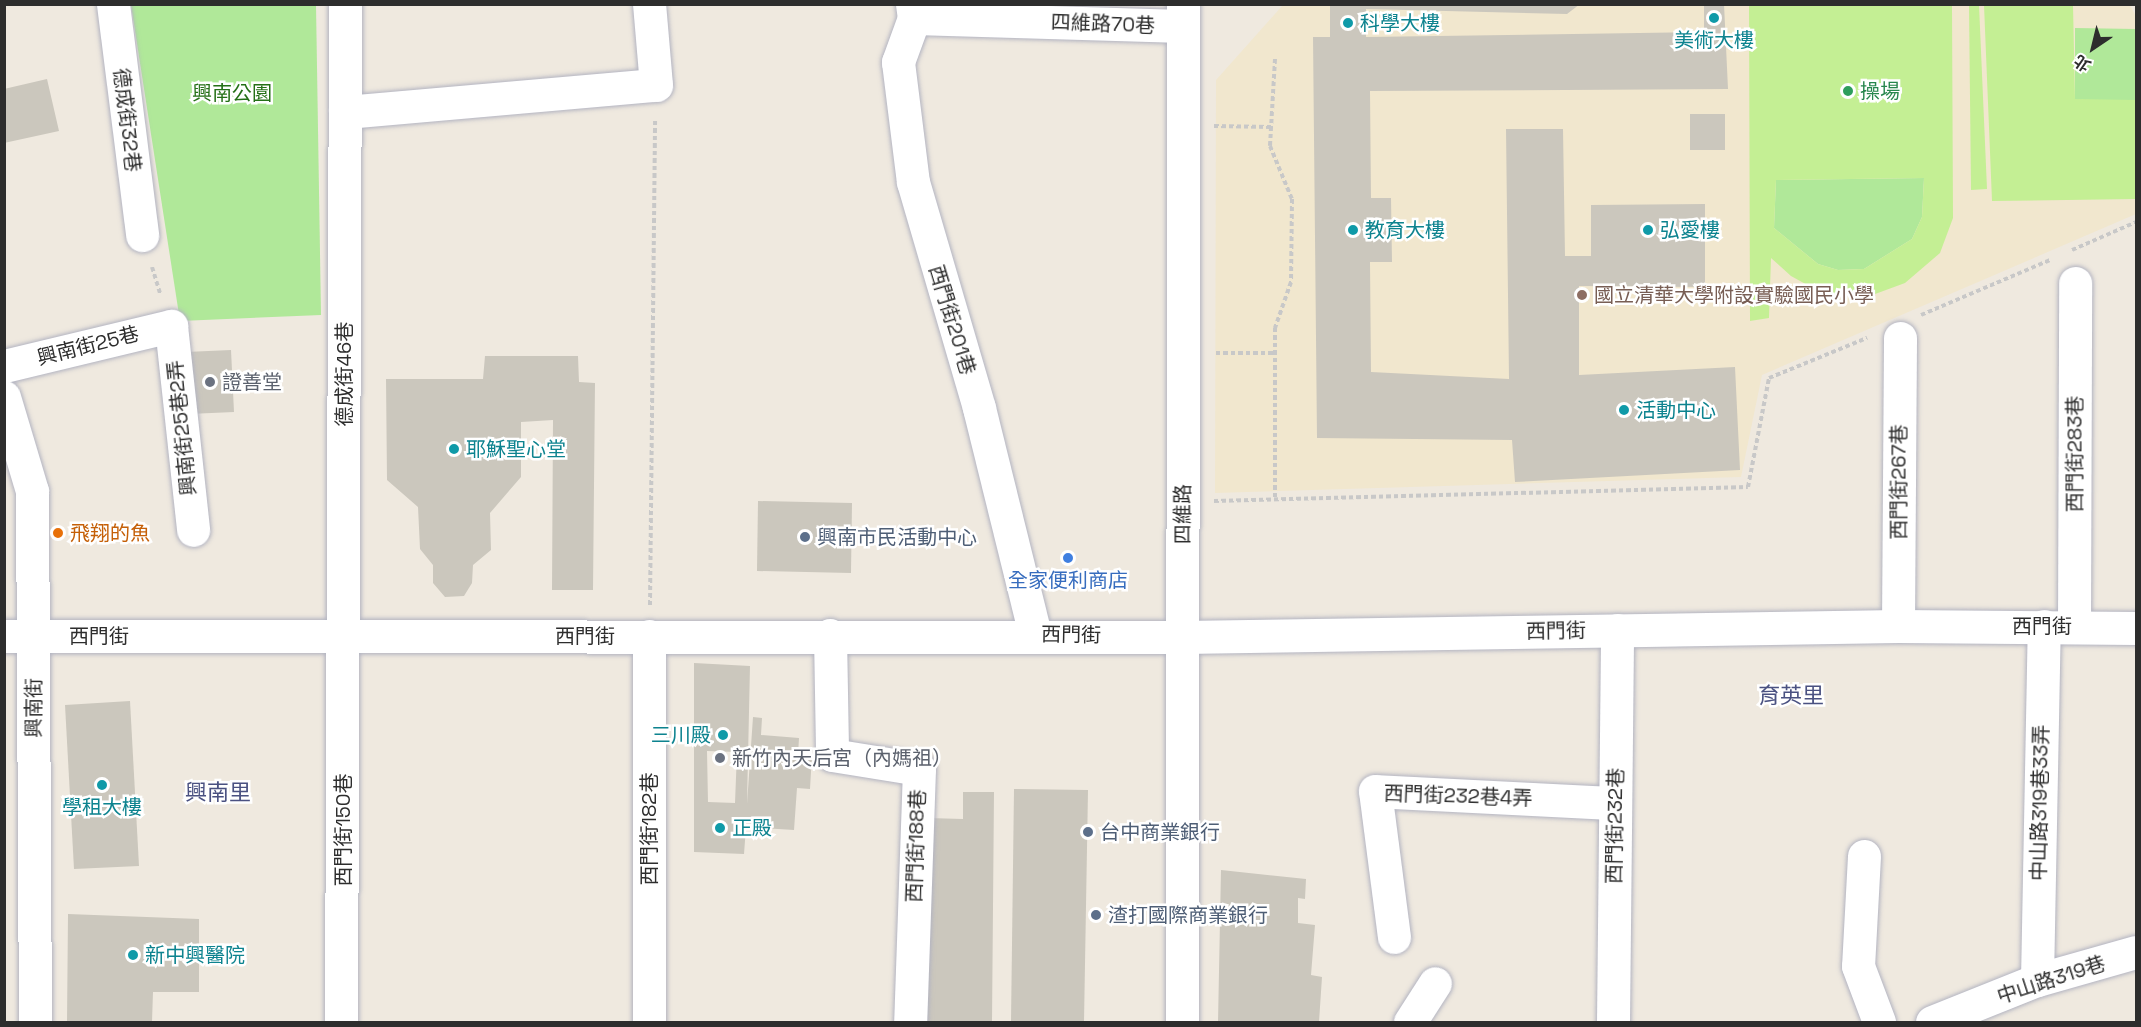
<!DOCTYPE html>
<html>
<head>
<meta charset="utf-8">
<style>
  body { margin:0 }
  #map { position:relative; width:2141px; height:1027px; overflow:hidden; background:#efe9df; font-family:"Space Grotesk","Noto Sans TC",sans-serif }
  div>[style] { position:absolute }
  .education>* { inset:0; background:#f1e7ce }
  .green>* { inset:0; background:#b0e899 }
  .pitch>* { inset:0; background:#c4ef94 }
  .building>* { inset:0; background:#cbc7bd }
  .path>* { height:4px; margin-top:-2px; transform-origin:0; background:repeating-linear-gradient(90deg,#c8c8c8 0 4.5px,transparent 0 7.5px) }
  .roads { filter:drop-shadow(0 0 2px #b3b4c1) drop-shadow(0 0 2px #b3b4c1) }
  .minor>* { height:33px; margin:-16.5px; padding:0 16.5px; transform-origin:16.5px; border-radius:16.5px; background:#fff }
  .dots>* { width:16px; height:16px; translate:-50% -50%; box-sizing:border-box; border:3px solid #fff; border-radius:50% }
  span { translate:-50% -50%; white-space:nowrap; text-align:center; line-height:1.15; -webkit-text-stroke:5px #fff; paint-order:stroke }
  .culture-label { font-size:20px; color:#0d838f }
  .left { translate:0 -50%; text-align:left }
  .right { translate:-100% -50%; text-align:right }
  .street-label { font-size:20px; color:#2d2d2d }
  .leisure-label { font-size:20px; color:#27864d }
  .park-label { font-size:20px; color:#257017 }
  .education-label { font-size:20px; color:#785e54 }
  .worship-label { font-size:20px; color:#5b616d }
  .food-label { font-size:20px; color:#c56008 }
  .service-label { font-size:20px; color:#4e5e75 }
  .shop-label { font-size:20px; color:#366cbe }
  .quarter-label { font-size:22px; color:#4a5181 }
  .frame { position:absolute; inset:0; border:6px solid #2d2d2d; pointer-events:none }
  .north { position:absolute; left:2063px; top:18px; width:60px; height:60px; -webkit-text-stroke:4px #fff; paint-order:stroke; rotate:215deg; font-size:16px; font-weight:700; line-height:24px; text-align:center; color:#2d2d2d }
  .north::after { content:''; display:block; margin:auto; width:21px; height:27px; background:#2d2d2d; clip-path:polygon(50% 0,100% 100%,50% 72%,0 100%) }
</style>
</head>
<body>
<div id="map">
  <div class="education">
    <div style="clip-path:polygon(2129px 4px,2136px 16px,2136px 214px,1762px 375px,1741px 477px,1215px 493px,1216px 80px,1283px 5px)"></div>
  </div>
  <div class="green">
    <div style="clip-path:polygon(131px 5px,316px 5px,321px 315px,180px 321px)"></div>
    <div style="clip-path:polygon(2075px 28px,2136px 29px,2136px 100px,2075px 100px)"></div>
    <div style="clip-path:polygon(1924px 178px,1922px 217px,1912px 239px,1864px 269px,1838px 270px,1818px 264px,1774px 228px,1776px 180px)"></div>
  </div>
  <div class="pitch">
    <div style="clip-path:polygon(evenodd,1749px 5px,1952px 5px,1953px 218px,1940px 253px,1905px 283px,1867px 297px,1820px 292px,1791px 276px,1771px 258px,1769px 318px,1750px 321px,1749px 5px,1924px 178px,1922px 217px,1912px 239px,1864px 269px,1838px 270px,1818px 264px,1774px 228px,1776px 180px,1924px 178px)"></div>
    <div style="clip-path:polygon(1969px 5px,1979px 5px,1987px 189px,1971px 190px)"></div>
    <div style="clip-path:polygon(1984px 5px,2073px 5px,2075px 99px,2136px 100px,2136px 199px,1992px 201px)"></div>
  </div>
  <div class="building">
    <div style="clip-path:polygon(1330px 4px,1580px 4px,1567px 14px,1366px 9px,1366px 37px,1704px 32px,1704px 4px,1724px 4px,1728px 89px,1370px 91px,1371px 198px,1391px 198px,1392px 262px,1370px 262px,1371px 372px,1509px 379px,1506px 129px,1563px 129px,1565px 256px,1591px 256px,1591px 205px,1705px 204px,1705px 287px,1579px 286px,1579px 375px,1735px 367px,1740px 470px,1515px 482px,1512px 440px,1317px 438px,1313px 37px,1330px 37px)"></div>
    <div style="clip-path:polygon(47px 79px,59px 131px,4px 143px,4px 89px)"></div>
    <div style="clip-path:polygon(1690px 114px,1725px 114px,1725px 150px,1690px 150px)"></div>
    <div style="clip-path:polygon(231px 350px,234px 412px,189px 414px,186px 352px)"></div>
    <div style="clip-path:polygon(485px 356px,578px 356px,579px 382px,595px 383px,593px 590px,552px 590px,553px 420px,521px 422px,521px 477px,490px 513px,491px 550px,473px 565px,472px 583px,464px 596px,445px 597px,433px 583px,433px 565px,420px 549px,418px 507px,387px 480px,386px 379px,483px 379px)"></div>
    <div style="clip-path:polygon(758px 501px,852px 503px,851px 573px,757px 571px)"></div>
    <div style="clip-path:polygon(evenodd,694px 663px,750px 666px,747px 804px,753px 717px,762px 718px,761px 735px,799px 738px,798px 755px,812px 755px,810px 789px,797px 788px,794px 830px,746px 827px,744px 854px,694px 852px,694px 663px,707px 751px,737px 752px,735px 803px,708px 802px,707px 751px)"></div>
    <div style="clip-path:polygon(130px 701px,139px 866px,74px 869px,65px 705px)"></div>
    <div style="clip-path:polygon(1014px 789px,1088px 790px,1084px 1022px,1011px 1022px)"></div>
    <div style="clip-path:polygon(963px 792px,994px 792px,992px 1022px,926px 1022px,928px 818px,963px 819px)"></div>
    <div style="clip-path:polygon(1221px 870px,1306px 879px,1305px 899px,1298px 898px,1298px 923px,1315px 925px,1311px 975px,1322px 977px,1319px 1022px,1218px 1022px)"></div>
    <div style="clip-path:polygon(68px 914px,199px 919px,199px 992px,153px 992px,152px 1022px,67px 1022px)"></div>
  </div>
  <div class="path">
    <div style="left:1275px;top:59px;width:87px;rotate:93.3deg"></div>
    <div style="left:1270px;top:146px;width:57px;rotate:67.5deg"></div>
    <div style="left:1292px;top:199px;width:83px;rotate:90.7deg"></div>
    <div style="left:1291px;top:282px;width:49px;rotate:109.2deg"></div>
    <div style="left:1275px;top:328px;width:171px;rotate:90deg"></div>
    <div style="left:1214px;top:126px;width:57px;rotate:1deg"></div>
    <div style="left:2072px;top:250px;width:70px;rotate:-23.6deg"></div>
    <div style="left:152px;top:267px;width:28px;rotate:73deg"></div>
    <div style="left:1921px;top:315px;width:142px;rotate:-23.1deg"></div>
    <div style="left:1216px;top:353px;width:59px"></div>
    <div style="left:1214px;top:501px;width:534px;rotate:-1.5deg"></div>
    <div style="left:1748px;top:487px;width:111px;rotate:-79.1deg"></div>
    <div style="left:1769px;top:378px;width:106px;rotate:-22.2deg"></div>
    <div style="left:650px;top:605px;width:487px;rotate:-89.4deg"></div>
  </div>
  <div class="roads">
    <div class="minor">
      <div style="left:113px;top:4px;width:233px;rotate:82.8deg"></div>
      <div style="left:912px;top:4px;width:14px;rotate:82deg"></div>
      <div style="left:914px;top:18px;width:47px;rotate:110deg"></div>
      <div style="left:898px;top:62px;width:121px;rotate:82.9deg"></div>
      <div style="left:913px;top:182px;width:235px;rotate:73.7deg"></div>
      <div style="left:979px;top:408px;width:233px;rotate:76.1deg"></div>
      <div style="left:914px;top:18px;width:269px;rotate:1.7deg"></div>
      <div style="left:345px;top:112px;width:312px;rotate:-5deg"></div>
      <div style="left:656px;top:85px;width:81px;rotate:-94.9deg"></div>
      <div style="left:4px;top:366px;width:172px;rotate:-13.5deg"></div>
      <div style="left:171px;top:326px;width:205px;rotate:83.8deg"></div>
      <div style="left:4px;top:397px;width:98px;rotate:73.4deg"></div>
      <div style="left:32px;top:491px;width:531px;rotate:89.68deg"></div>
      <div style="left:1898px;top:626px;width:288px;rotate:-89.6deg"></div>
      <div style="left:2074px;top:626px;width:343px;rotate:-89.8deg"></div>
      <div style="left:830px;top:635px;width:120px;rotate:89deg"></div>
      <div style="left:832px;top:755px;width:88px;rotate:9.1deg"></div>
      <div style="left:919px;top:769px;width:253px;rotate:92deg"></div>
      <div style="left:4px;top:636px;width:1179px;rotate:0.05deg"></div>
      <div style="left:1183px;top:637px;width:715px;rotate:-0.88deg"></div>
      <div style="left:1898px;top:626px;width:238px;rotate:0.5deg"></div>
      <div style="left:1864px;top:856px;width:110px;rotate:93.1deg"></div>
      <div style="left:1858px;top:966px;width:60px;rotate:69.4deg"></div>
      <div style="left:1394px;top:937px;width:147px;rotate:-97.4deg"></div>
      <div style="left:1375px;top:791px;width:240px;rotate:2.9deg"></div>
      <div style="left:2037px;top:980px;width:354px;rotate:-88.9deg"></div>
      <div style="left:341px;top:1022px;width:1018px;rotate:-89.77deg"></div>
      <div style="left:649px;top:1022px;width:386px;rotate:-90deg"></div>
      <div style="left:1182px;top:1022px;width:1018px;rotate:-89.94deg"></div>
      <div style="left:1410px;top:1022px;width:46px;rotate:-57.3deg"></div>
      <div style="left:1613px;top:1022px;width:392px;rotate:-89.4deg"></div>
      <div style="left:1932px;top:1022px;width:113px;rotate:-21.8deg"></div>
      <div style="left:2037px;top:980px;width:103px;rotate:-15.8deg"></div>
    </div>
  </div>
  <div class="dots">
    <div style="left:1714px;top:18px;background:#0f9aa8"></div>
    <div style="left:1348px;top:23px;background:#0f9aa8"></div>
    <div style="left:1848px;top:91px;background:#2e9e5b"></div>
    <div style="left:1353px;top:230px;background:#0f9aa8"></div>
    <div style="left:1648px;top:230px;background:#0f9aa8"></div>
    <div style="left:1582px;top:295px;background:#8d6e63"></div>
    <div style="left:210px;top:382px;background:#6b7280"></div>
    <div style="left:1624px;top:410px;background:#0f9aa8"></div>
    <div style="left:454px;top:449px;background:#0f9aa8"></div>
    <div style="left:58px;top:533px;background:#e8710a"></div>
    <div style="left:805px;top:537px;background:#5c6f8a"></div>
    <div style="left:1068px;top:558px;background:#3f7fe0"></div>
    <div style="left:723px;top:735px;background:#0f9aa8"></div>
    <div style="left:720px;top:758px;background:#6b7280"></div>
    <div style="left:102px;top:785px;background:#0f9aa8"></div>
    <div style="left:720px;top:828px;background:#0f9aa8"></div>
    <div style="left:1088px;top:832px;background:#5c6f8a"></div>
    <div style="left:1096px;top:915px;background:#5c6f8a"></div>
    <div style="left:133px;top:955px;background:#0f9aa8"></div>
  </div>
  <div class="culture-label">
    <span class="left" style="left:1360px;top:23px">科學大樓</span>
    <span style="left:1714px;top:40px">美術大樓</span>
    <span class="left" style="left:1365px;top:230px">教育大樓</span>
    <span class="left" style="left:1660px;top:230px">弘愛樓</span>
    <span class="left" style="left:1636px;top:410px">活動中心</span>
    <span class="left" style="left:466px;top:449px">耶穌聖心堂</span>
    <span class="right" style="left:711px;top:735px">三川殿</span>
    <span style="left:102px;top:807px">學租大樓</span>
    <span class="left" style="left:732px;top:828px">正殿</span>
    <span class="left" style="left:145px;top:955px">新中興醫院</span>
  </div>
  <div class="street-label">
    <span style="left:1103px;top:24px;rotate:2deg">四維路70巷</span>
    <span style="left:127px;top:120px;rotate:83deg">德成街32巷</span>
    <span style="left:952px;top:320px;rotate:73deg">西門街201巷</span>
    <span style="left:88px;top:346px;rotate:-14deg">興南街25巷</span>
    <span style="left:344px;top:374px;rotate:-90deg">德成街46巷</span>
    <span style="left:182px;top:428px;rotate:-96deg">興南街25巷2弄</span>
    <span style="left:2075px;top:454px;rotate:-90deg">西門街283巷</span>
    <span style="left:1899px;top:482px;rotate:-90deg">西門街267巷</span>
    <span style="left:1183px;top:514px;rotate:-90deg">四維路</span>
    <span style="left:2042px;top:626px">西門街</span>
    <span style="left:1556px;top:631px;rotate:-1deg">西門街</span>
    <span style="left:1071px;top:635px;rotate:1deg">西門街</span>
    <span style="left:99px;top:636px">西門街</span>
    <span style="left:585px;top:636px">西門街</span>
    <span style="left:34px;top:708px;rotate:-90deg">興南街</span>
    <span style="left:1458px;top:796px;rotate:2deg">西門街232巷4弄</span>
    <span style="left:2040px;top:803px;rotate:-89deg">中山路319巷33弄</span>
    <span style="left:1615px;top:826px;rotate:-89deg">西門街232巷</span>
    <span style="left:649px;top:829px;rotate:-90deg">西門街182巷</span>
    <span style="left:343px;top:830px;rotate:-90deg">西門街150巷</span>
    <span style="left:916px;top:846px;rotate:-88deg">西門街188巷</span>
    <span style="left:2051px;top:980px;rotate:-18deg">中山路319巷</span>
  </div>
  <div class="leisure-label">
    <span class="left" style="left:1860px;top:91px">操場</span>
  </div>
  <div class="park-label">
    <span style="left:232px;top:93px">興南公園</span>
  </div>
  <div class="education-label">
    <span class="left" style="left:1594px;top:295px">國立清華大學附設實驗國民小學</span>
  </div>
  <div class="worship-label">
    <span class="left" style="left:222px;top:382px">證善堂</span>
    <span class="left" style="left:732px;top:758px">新竹內天后宮（內媽祖）</span>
  </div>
  <div class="food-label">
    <span class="left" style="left:70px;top:533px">飛翔的魚</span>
  </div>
  <div class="service-label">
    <span class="left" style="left:817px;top:537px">興南市民活動中心</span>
    <span class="left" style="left:1100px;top:832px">台中商業銀行</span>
    <span class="left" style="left:1108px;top:915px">渣打國際商業銀行</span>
  </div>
  <div class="shop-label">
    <span style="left:1068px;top:580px">全家便利商店</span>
  </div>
  <div class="quarter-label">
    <span style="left:1791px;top:696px">育英里</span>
    <span style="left:218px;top:793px">興南里</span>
  </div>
  <div class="frame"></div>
  <div class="north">北</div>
</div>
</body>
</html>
